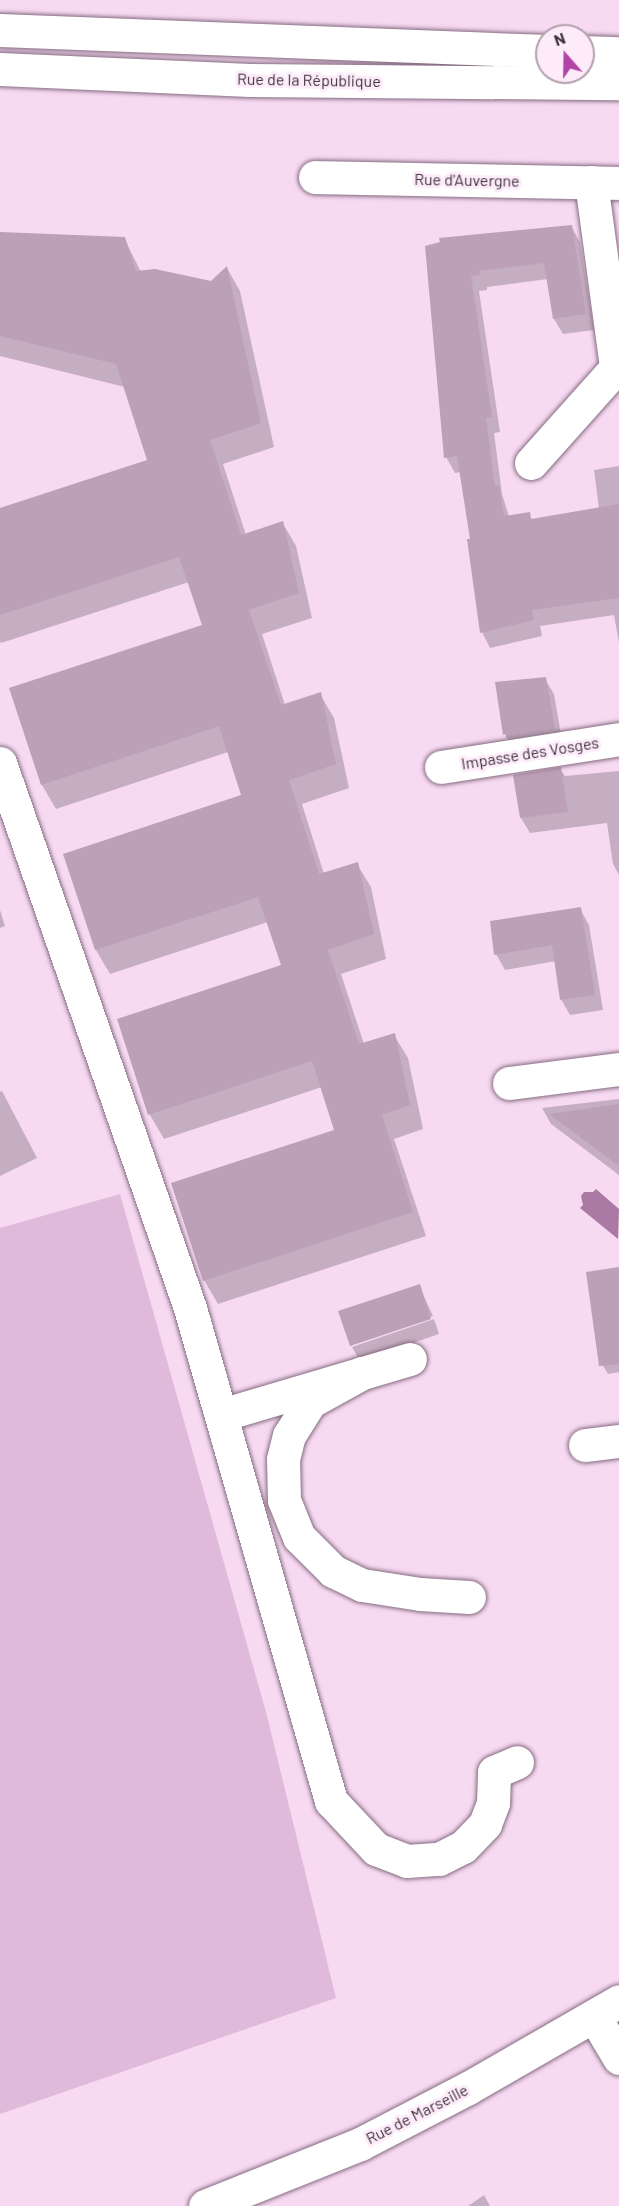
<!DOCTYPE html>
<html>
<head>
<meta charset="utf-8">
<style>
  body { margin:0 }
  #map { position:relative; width:619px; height:2206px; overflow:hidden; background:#f7daf2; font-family:Barlow,sans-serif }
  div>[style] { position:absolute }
  .green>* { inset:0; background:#e0bada }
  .water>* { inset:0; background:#ab7aa4 }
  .shadow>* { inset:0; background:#0003 }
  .building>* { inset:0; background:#bca0b7 }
  .roads { filter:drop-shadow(0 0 2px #856c81) drop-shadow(0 0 2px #856c81) }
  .minor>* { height:33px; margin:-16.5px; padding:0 16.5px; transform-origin:16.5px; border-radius:16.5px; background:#fff }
  .major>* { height:33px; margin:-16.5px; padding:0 16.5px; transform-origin:16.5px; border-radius:16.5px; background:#fff }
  span { translate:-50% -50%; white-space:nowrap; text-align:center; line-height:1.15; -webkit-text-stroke:6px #fdebfa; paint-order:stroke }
  .street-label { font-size:16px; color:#3e333c }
  .north { position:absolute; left:535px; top:24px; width:60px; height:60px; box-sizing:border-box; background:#fdebfa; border:2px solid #b1a1ae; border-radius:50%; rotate:340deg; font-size:16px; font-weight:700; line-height:24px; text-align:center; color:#3e333c }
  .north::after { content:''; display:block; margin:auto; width:21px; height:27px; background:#b045a5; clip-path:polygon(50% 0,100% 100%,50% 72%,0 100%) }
</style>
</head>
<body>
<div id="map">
  <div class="green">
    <div style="clip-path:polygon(120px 1194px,266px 1712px,336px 1998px,0 2114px,0 1228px)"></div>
  </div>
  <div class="water">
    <div style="clip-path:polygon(596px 1189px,619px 1209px,618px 1239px,580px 1208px,583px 1205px,581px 1196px,584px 1192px,593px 1192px)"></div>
  </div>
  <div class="shadow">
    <div style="clip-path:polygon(571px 226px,580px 242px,594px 330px,563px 334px,554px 319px,548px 279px,487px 287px,487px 290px,479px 291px,500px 432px,494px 433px,502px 494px,509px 517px,529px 514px,532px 520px,599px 509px,594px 470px,619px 466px,619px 643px,614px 615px,540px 626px,542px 636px,490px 648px,482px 632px,472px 540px,461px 472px,455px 473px,446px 457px,426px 247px)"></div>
    <div style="clip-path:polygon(0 233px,124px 238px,141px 272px,212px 283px,227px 268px,240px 291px,274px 447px,223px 464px,246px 535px,282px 522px,296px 546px,312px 618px,262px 634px,285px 705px,320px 694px,334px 718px,349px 788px,302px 804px,324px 874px,357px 864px,371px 887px,386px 959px,341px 974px,364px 1044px,394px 1035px,408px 1058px,423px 1129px,394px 1139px,426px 1236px,218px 1304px,204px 1280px,336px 1131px,322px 1087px,164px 1139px,150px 1115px,119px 1020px,283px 966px,268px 922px,110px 974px,96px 950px,243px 796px,228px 752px,56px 809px,42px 785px,10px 689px,204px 626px,189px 582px,1px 643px,0 641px,0 510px,149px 461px,125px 387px,0 356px)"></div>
    <div style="clip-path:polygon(545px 679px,554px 694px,563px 746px,514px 750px,505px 734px)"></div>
    <div style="clip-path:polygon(560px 769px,565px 776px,619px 771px,619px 875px,613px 864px,607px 823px,530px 833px,521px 818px,514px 776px)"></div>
    <div style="clip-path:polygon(580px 909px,589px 925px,603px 1010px,570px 1015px,561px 999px,556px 961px,505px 970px,496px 954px)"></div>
    <div style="clip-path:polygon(0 910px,5px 926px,0 928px)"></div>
    <div style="clip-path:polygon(2px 1091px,37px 1158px,0 1176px,0 1092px)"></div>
    <div style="clip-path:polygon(619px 1099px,619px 1175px,551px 1124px,542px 1108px)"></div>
    <div style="clip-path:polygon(619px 1269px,619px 1372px,608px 1374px,599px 1359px)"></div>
    <div style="clip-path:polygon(419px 1286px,433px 1316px,352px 1344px,352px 1347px,340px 1312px)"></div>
    <div style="clip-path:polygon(434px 1319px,439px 1334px,360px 1361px,352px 1347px)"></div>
    <div style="clip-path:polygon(484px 2195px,490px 2206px,468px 2206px)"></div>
  </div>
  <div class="building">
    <div style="clip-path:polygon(572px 225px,586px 314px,553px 319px,544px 263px,479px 271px,480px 275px,471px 276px,492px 417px,486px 418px,495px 486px,499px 485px,504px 516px,530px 512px,531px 519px,619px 504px,619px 598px,532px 610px,534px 620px,480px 633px,467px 539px,470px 539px,457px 456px,444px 458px,425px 246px,440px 242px,439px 238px)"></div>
    <div style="clip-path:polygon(0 232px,125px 237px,136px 271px,155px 269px,211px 281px,227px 266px,261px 423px,210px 440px,241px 535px,283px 521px,299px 593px,249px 610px,281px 705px,321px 692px,336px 764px,289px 780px,319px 874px,358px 862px,374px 934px,328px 950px,359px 1044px,395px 1033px,410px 1105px,382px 1115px,413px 1212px,203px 1281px,171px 1183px,334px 1130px,312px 1061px,148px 1115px,117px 1019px,281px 965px,258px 897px,95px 950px,63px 854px,241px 795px,219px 726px,41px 785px,9px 688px,202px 625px,179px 557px,0 615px,0 508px,147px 460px,116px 364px,0 336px)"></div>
    <div style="clip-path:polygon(546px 677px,555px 730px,506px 738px,506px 734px,503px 735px,495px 682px)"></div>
    <div style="clip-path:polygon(561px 767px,568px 812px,520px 818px,513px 775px)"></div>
    <div style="clip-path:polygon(581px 907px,595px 995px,560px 1000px,552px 945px,494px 955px,490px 921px)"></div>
    <div style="clip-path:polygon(619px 1104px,619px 1166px,549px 1114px)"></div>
    <div style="clip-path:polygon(619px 1267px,619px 1364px,599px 1366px,586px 1272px)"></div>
    <div style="clip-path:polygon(420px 1284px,431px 1319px,350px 1346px,338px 1311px)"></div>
  </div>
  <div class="roads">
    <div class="minor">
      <div style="left:315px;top:177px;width:304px;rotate:1.1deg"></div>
      <div style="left:591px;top:182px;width:188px;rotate:82.3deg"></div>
      <div style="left:531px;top:463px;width:127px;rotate:-48.2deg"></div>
      <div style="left:616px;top:368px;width:4px;rotate:34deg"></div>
      <div style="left:0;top:763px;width:577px;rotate:70.78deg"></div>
      <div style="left:190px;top:1308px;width:513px;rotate:74.04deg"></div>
      <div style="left:331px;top:1801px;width:66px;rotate:46.8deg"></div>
      <div style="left:376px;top:1849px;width:33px;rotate:21deg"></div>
      <div style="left:407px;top:1861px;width:32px;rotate:-4deg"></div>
      <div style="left:439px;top:1859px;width:27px;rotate:-27deg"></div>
      <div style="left:463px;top:1847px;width:32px;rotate:-46deg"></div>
      <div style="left:485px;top:1824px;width:22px;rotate:-69deg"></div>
      <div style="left:493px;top:1803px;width:31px;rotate:-88deg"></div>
      <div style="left:494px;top:1772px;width:25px;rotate:-23deg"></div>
      <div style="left:441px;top:767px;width:180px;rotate:-8.9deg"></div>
      <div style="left:509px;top:1083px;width:111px;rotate:-7.3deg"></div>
      <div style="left:362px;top:1373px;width:60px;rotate:150.9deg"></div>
      <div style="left:310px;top:1402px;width:39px;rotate:122deg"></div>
      <div style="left:289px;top:1435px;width:25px;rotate:104deg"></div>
      <div style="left:283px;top:1459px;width:41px;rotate:88.6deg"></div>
      <div style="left:284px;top:1500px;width:40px;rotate:68deg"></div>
      <div style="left:299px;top:1537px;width:48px;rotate:45deg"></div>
      <div style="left:333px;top:1571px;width:32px;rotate:26deg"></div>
      <div style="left:362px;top:1585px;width:59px;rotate:8.8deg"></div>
      <div style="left:420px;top:1594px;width:49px;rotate:3.5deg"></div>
      <div style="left:221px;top:1415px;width:197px;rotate:-16.5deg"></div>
      <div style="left:585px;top:1445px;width:34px;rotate:-7deg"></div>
      <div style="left:594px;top:2016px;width:49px;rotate:59.2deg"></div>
      <div style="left:205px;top:2206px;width:167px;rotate:-21.8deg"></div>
      <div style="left:360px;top:2144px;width:122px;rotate:-27.4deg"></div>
      <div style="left:468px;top:2088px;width:174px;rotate:-29.9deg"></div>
    </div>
    <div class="major">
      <div style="left:0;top:30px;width:547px;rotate:2.2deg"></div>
      <div style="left:583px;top:52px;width:36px;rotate:2deg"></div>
      <div style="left:0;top:69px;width:250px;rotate:2.5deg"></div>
      <div style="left:250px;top:80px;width:369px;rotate:0.5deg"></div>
    </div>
  </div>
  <div class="street-label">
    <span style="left:309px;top:80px;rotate:1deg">Rue de la République</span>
    <span style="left:467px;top:180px;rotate:1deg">Rue d'Auvergne</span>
    <span style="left:530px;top:753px;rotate:-9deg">Impasse des Vosges</span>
    <span style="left:417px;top:2114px;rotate:-27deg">Rue de Marseille</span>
  </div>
  <div class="north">N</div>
</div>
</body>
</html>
